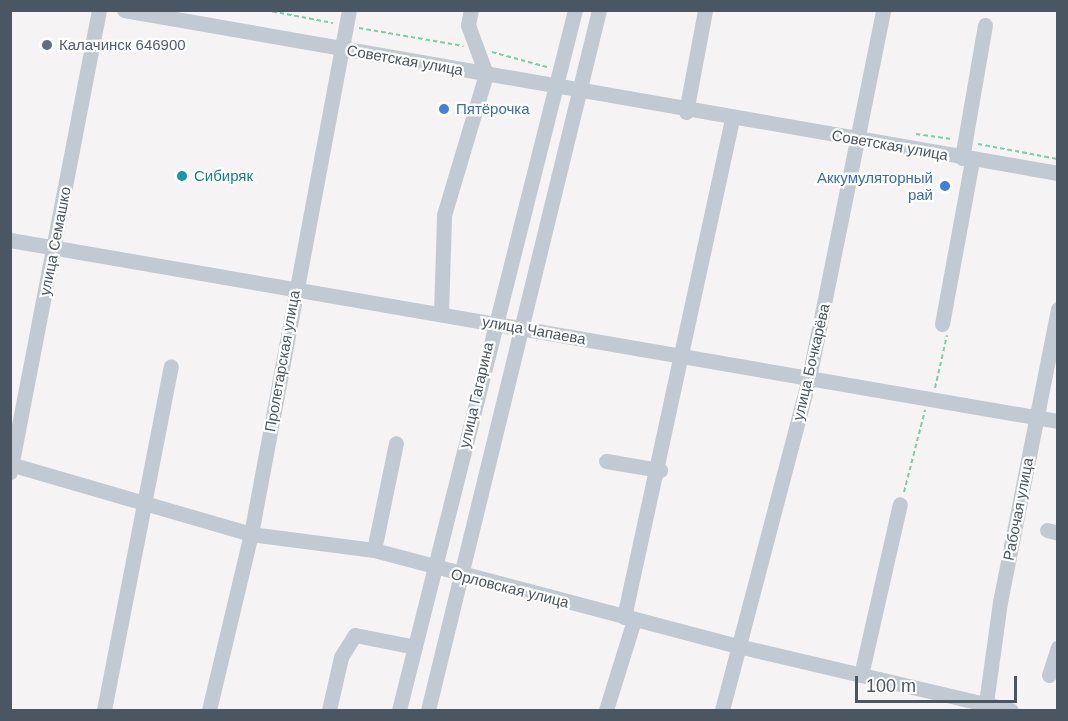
<!DOCTYPE html>
<html>
<head>
<meta charset="utf-8">
<style>
  body { margin:0 }
  #map { position:relative; width:1068px; height:721px; overflow:hidden; background:#f5f3f3; font-family:Arial,sans-serif }
  div>[style] { position:absolute }
  .path>* { height:2px; margin-top:-1px; transform-origin:0; background:repeating-linear-gradient(90deg,#7ad0a6 0 4.5px,transparent 0 7.5px) }
  .minor>* { height:15px; margin:-7.5px; padding:0 7.5px; transform-origin:7.5px; border-radius:7.5px; background:#c1cad2 }
  .dots>* { width:16px; height:16px; translate:-50% -50%; box-sizing:border-box; border:3px solid #fff; border-radius:50% }
  span { translate:-50% -50%; white-space:nowrap; text-align:center; line-height:1.15; -webkit-text-stroke:4.5px #fff; paint-order:stroke }
  .service-label { font-size:15px; color:#4e5e75 }
  .left { translate:0 -50%; text-align:left }
  .street-label { font-size:15px; color:#4a5661 }
  .shop-label { font-size:15px; color:#366cbe }
  .right { translate:-100% -50%; text-align:right }
  .culture-label { font-size:15px; color:#0d838f }
  .frame { position:absolute; inset:0; border:12px solid #4a5661; pointer-events:none }
  .scale { position:absolute; left:855px; top:676px; width:162px; height:27px; box-sizing:border-box; border:3px solid #4a5661; border-top:0; padding-left:8px; font-size:18px; line-height:21px; white-space:nowrap; color:#4a5661; -webkit-text-stroke:4px #fff; paint-order:stroke }
</style>
</head>
<body>
<div id="map">
  <div class="path">
    <div style="left:265px;top:10px;width:69px;rotate:10.8deg"></div>
    <div style="left:359px;top:28px;width:106px;rotate:9.8deg"></div>
    <div style="left:492px;top:52px;width:57px;rotate:15.3deg"></div>
    <div style="left:916px;top:134px;width:36px;rotate:8deg"></div>
    <div style="left:978px;top:144px;width:81px;rotate:10.6deg"></div>
    <div style="left:935px;top:388px;width:54px;rotate:-77.2deg"></div>
    <div style="left:904px;top:492px;width:85px;rotate:-75.6deg"></div>
  </div>
  <div class="minor">
    <div style="left:124px;top:10px;width:948px;rotate:9.9deg"></div>
    <div style="left:686px;top:112px;width:104px;rotate:-79.4deg"></div>
    <div style="left:962px;top:158px;width:135px;rotate:-80.2deg"></div>
    <div style="left:10px;top:240px;width:1064px;rotate:9.8deg"></div>
    <div style="left:441px;top:313px;width:98px;rotate:-88.2deg"></div>
    <div style="left:444px;top:215px;width:147px;rotate:-73.4deg"></div>
    <div style="left:486px;top:74px;width:52px;rotate:-110.2deg"></div>
    <div style="left:468px;top:25px;width:15px;rotate:-79deg"></div>
    <div style="left:942px;top:324px;width:167px;rotate:-79.6deg"></div>
    <div style="left:606px;top:461px;width:55px;rotate:9.5deg"></div>
    <div style="left:10px;top:464px;width:251px;rotate:16.2deg"></div>
    <div style="left:251px;top:534px;width:124px;rotate:7.4deg"></div>
    <div style="left:374px;top:550px;width:376px;rotate:14.8deg"></div>
    <div style="left:738px;top:646px;width:280px;rotate:13.2deg"></div>
    <div style="left:10px;top:472px;width:470px;rotate:-79.1deg"></div>
    <div style="left:1047px;top:530px;width:11px;rotate:15deg"></div>
    <div style="left:374px;top:550px;width:109px;rotate:-78.4deg"></div>
    <div style="left:624px;top:617px;width:510px;rotate:-77.76deg"></div>
    <div style="left:861px;top:675px;width:175px;rotate:-77.2deg"></div>
    <div style="left:1049px;top:675px;width:29px;rotate:-72deg"></div>
    <div style="left:104px;top:710px;width:350px;rotate:-79deg"></div>
    <div style="left:209px;top:710px;width:181px;rotate:-76.6deg"></div>
    <div style="left:251px;top:534px;width:533px;rotate:-79.41deg"></div>
    <div style="left:329px;top:710px;width:54px;rotate:-77.2deg"></div>
    <div style="left:341px;top:657px;width:26px;rotate:-58deg"></div>
    <div style="left:355px;top:635px;width:61px;rotate:11.3deg"></div>
    <div style="left:399px;top:710px;width:722px;rotate:-75.89deg"></div>
    <div style="left:428px;top:710px;width:721px;rotate:-76.27deg"></div>
    <div style="left:606px;top:710px;width:94px;rotate:-72.7deg"></div>
    <div style="left:722px;top:710px;width:343px;rotate:-75.3deg"></div>
    <div style="left:809px;top:378px;width:375px;rotate:-78.6deg"></div>
    <div style="left:985px;top:710px;width:109px;rotate:-82.1deg"></div>
    <div style="left:1000px;top:602px;width:299px;rotate:-78.8deg"></div>
  </div>
  <div class="dots">
    <div style="left:47px;top:45px;background:#5c6f8a"></div>
    <div style="left:444px;top:109px;background:#3f7fe0"></div>
    <div style="left:182px;top:176px;background:#0f9aa8"></div>
    <div style="left:945px;top:186px;background:#3f7fe0"></div>
  </div>
  <div class="service-label">
    <span class="left" style="left:59px;top:45px">Калачинск 646900</span>
  </div>
  <div class="street-label">
    <span style="left:405px;top:60px;rotate:10deg">Советская улица</span>
    <span style="left:890px;top:145px;rotate:10deg">Советская улица</span>
    <span style="left:55px;top:241px;rotate:-79deg">улица Семашко</span>
    <span style="left:534px;top:330px;rotate:10deg">улица Чапаева</span>
    <span style="left:282px;top:361px;rotate:-80deg">Пролетарская улица</span>
    <span style="left:811px;top:362px;rotate:-77deg">улица Бочкарёва</span>
    <span style="left:476px;top:395px;rotate:-77deg">улица Гагарина</span>
    <span style="left:1018px;top:509px;rotate:-79deg">Рабочая улица</span>
    <span style="left:510px;top:588px;rotate:14deg">Орловская улица</span>
  </div>
  <div class="shop-label">
    <span class="left" style="left:456px;top:109px">Пятёрочка</span>
    <span class="right" style="left:933px;top:186px">Аккумуляторный<br>рай</span>
  </div>
  <div class="culture-label">
    <span class="left" style="left:194px;top:176px">Сибиряк</span>
  </div>
  <div class="frame"></div>
  <div class="scale">100 m</div>
</div>
</body>
</html>
